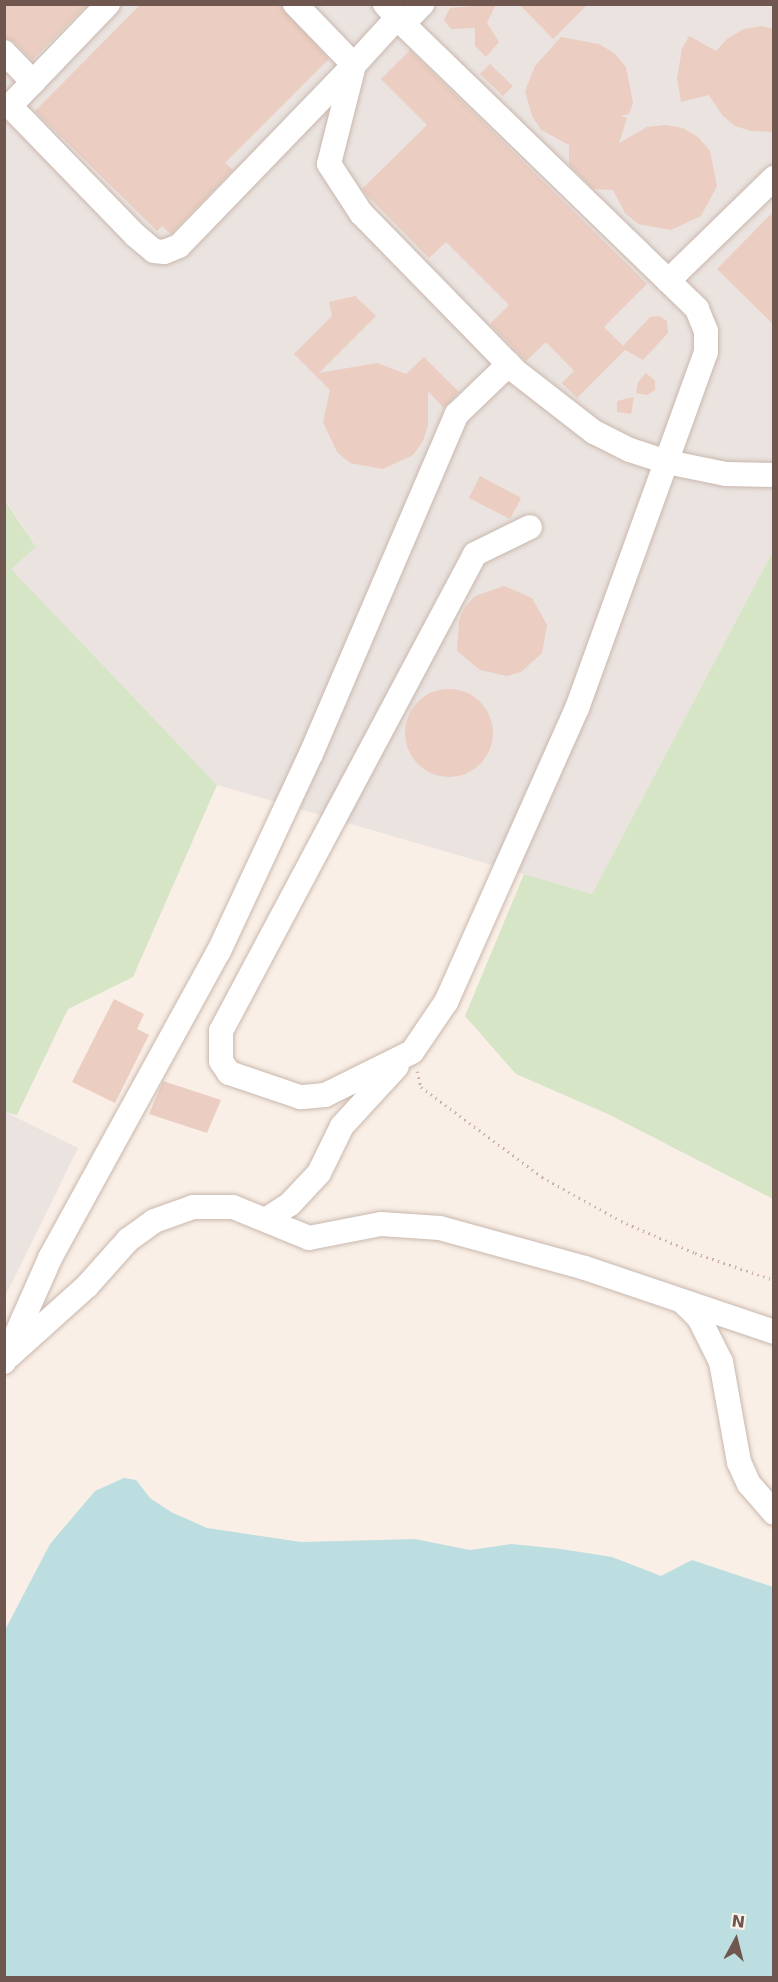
<!DOCTYPE html>
<html>
<head>
<meta charset="utf-8">
<style>
  body { margin:0 }
  #map { position:relative; width:778px; height:1982px; overflow:hidden; background:#f9efe6; font-family:"DejaVu Sans",sans-serif }
  div>[style] { position:absolute }
  .industrial>* { inset:0; background:#eae3df }
  .green>* { inset:0; background:#d6e5c6 }
  .water>* { inset:0; background:#bddee0 }
  .building>* { inset:0; background:#ebcdc1 }
  .round { border-radius:50% }
  .path>* { height:3px; margin-top:-1.5px; transform-origin:0; background:repeating-linear-gradient(90deg,#cfb1a5 0 1.5px,transparent 0 6px) }
  .roads { filter:drop-shadow(0 0 2px #c9b7ad) drop-shadow(0 0 2px #c9b7ad) }
  .minor>* { height:24px; margin:-12px; padding:0 12px; transform-origin:12px; border-radius:12px; background:#fff }
  span { translate:-50% -50%; white-space:nowrap; text-align:center; line-height:1.15; -webkit-text-stroke:4.5px #fcf4eb; paint-order:stroke }
  .frame { position:absolute; inset:0; border:6px solid #6f564e; pointer-events:none }
  .north { position:absolute; left:706px; top:1910px; width:60px; height:60px; -webkit-text-stroke:4px #fcf4eb; paint-order:stroke; rotate:7deg; font-size:16px; font-weight:700; line-height:24px; text-align:center; color:#6f564e }
  .north::after { content:''; display:block; margin:auto; width:21px; height:27px; background:#6f564e; clip-path:polygon(50% 0,100% 100%,50% 72%,0 100%) }
</style>
</head>
<body>
<div id="map">
  <div class="industrial">
    <div style="clip-path:polygon(4px 5px,773px 5px,773px 551px,592px 894px,217px 785px,10px 569px,36px 547px,5px 499px)"></div>
    <div style="clip-path:polygon(5px 1112px,78px 1148px,5px 1297px,4px 1112px)"></div>
  </div>
  <div class="green">
    <div style="clip-path:polygon(4px 499px,36px 547px,11px 569px,217px 785px,133px 977px,68px 1009px,17px 1115px,4px 1112px)"></div>
    <div style="clip-path:polygon(773px 551px,773px 1199px,608px 1114px,516px 1074px,465px 1016px,524px 874px,592px 894px)"></div>
  </div>
  <div class="water">
    <div style="clip-path:polygon(124px 1478px,136px 1480px,150px 1498px,171px 1512px,207px 1528px,301px 1542px,415px 1539px,470px 1550px,511px 1544px,561px 1549px,612px 1557px,661px 1576px,692px 1560px,773px 1587px,773px 1977px,5px 1977px,5px 1630px,50px 1544px,95px 1491px)"></div>
  </div>
  <div class="building">
    <div style="clip-path:polygon(4px 4px,88px 4px,32px 60px,14px 42px,4px 38px)"></div>
    <div style="clip-path:polygon(141px 4px,279px 4px,329px 59px,225px 163px,233px 170px,171px 234px,162px 226px,157px 231px,35px 111px)"></div>
    <div style="clip-path:polygon(496px 4px,487px 23px,499px 42px,486px 57px,475px 46px,475px 28px,451px 29px,444px 20px,450px 8px)"></div>
    <div style="clip-path:polygon(519px 4px,588px 4px,553px 39px)"></div>
    <div style="clip-path:polygon(762px 26px,774px 29px,774px 132px,751px 131px,735px 126px,722px 115px,709px 95px,681px 102px,677px 78px,682px 49px,689px 36px,716px 51px,728px 38px,744px 29px)"></div>
    <div style="clip-path:polygon(561px 37px,599px 44px,614px 53px,626px 67px,633px 103px,629px 114px,620px 116px,627px 118px,619px 143px,647px 127px,665px 125px,683px 128px,698px 137px,710px 151px,717px 186px,701px 216px,671px 230px,638px 224px,625px 213px,613px 190px,594px 189px,569px 165px,569px 145px,541px 130px,532px 116px,525px 91px,535px 66px)"></div>
    <div style="clip-path:polygon(410px 50px,647px 284px,604px 327px,623px 346px,650px 317px,659px 316px,667px 321px,668px 333px,643px 360px,625px 350px,577px 398px,562px 383px,574px 371px,546px 342px,526px 361px,490px 324px,509px 305px,446px 242px,429px 258px,367px 195px,362px 189px,427px 125px,381px 79px)"></div>
    <div style="clip-path:polygon(490px 64px,513px 86px,503px 96px,480px 74px)"></div>
    <div style="clip-path:polygon(774px 211px,774px 325px,717px 269px)"></div>
    <div style="clip-path:polygon(355px 296px,376px 316px,319px 373px,377px 363px,406px 374px,424px 357px,459px 392px,444px 408px,428px 391px,428px 425px,423px 441px,413px 455px,383px 469px,350px 463px,337px 452px,323px 422px,330px 390px,294px 354px,332px 316px,329px 302px)"></div>
    <div style="clip-path:polygon(646px 373px,655px 381px,655px 390px,647px 395px,636px 393px,638px 382px)"></div>
    <div style="clip-path:polygon(634px 397px,631px 414px,617px 412px,617px 401px)"></div>
    <div style="clip-path:polygon(480px 476px,521px 498px,510px 519px,469px 498px)"></div>
    <div style="clip-path:polygon(504px 586px,532px 598px,547px 625px,542px 653px,521px 672px,507px 676px,480px 670px,457px 651px,459px 621px,465px 607px,475px 596px)"></div>
    <div class="round" style="left:405px;top:689px;width:88px;height:88px"></div>
    <div style="clip-path:polygon(114px 999px,144px 1014px,137px 1029px,149px 1035px,115px 1103px,72px 1082px)"></div>
    <div style="clip-path:polygon(163px 1081px,221px 1100px,207px 1133px,149px 1114px)"></div>
  </div>
  <div class="path">
    <div style="left:417px;top:1071px;width:16px;rotate:76deg"></div>
    <div style="left:421px;top:1087px;width:151px;rotate:36.6deg"></div>
    <div style="left:542px;top:1177px;width:90px;rotate:29.1deg"></div>
    <div style="left:621px;top:1221px;width:81px;rotate:23.4deg"></div>
    <div style="left:695px;top:1253px;width:83px;rotate:18.9deg"></div>
  </div>
  <div class="roads">
    <div class="minor">
      <div style="left:108px;top:4px;width:141px;rotate:133.9deg"></div>
      <div style="left:10px;top:106px;width:180px;rotate:45.9deg"></div>
      <div style="left:135px;top:235px;width:25px;rotate:40deg"></div>
      <div style="left:154px;top:251px;width:10px;rotate:6deg"></div>
      <div style="left:164px;top:252px;width:16px;rotate:-22deg"></div>
      <div style="left:179px;top:246px;width:252px;rotate:-46deg"></div>
      <div style="left:354px;top:65px;width:85px;rotate:-134deg"></div>
      <div style="left:385px;top:4px;width:18px;rotate:49deg"></div>
      <div style="left:397px;top:18px;width:64px;rotate:132.5deg"></div>
      <div style="left:354px;top:65px;width:102px;rotate:104.2deg"></div>
      <div style="left:329px;top:164px;width:59px;rotate:56.9deg"></div>
      <div style="left:361px;top:213px;width:219px;rotate:45.7deg"></div>
      <div style="left:514px;top:370px;width:101px;rotate:37.8deg"></div>
      <div style="left:594px;top:432px;width:40px;rotate:26.6deg"></div>
      <div style="left:630px;top:450px;width:39px;rotate:18deg"></div>
      <div style="left:667px;top:462px;width:60px;rotate:11.5deg"></div>
      <div style="left:726px;top:474px;width:48px;rotate:1.2deg"></div>
      <div style="left:397px;top:18px;width:418px;rotate:44.1deg"></div>
      <div style="left:697px;top:309px;width:24px;rotate:68deg"></div>
      <div style="left:706px;top:331px;width:21px;rotate:90deg"></div>
      <div style="left:706px;top:352px;width:379px;rotate:109.9deg"></div>
      <div style="left:577px;top:708px;width:322px;rotate:114deg"></div>
      <div style="left:446px;top:1002px;width:60px;rotate:124.2deg"></div>
      <div style="left:412px;top:1052px;width:97px;rotate:153.7deg"></div>
      <div style="left:325px;top:1095px;width:25px;rotate:175deg"></div>
      <div style="left:300px;top:1097px;width:75px;rotate:-161.3deg"></div>
      <div style="left:229px;top:1073px;width:14px;rotate:-124deg"></div>
      <div style="left:221px;top:1061px;width:30px;rotate:-90deg"></div>
      <div style="left:221px;top:1031px;width:540px;rotate:-61.96deg"></div>
      <div style="left:475px;top:554px;width:61px;rotate:-26.1deg"></div>
      <div style="left:403px;top:24px;width:28px;rotate:-46deg"></div>
      <div style="left:4px;top:52px;width:42px;rotate:46deg"></div>
      <div style="left:668px;top:281px;width:148px;rotate:-44.2deg"></div>
      <div style="left:267px;top:1219px;width:27px;rotate:-33deg"></div>
      <div style="left:290px;top:1204px;width:42px;rotate:-46.9deg"></div>
      <div style="left:319px;top:1173px;width:52px;rotate:-63.9deg"></div>
      <div style="left:342px;top:1126px;width:81px;rotate:-47.5deg"></div>
      <div style="left:684px;top:1303px;width:21px;rotate:45deg"></div>
      <div style="left:699px;top:1318px;width:49px;rotate:63.4deg"></div>
      <div style="left:721px;top:1362px;width:102px;rotate:79.8deg"></div>
      <div style="left:739px;top:1462px;width:24px;rotate:66deg"></div>
      <div style="left:749px;top:1484px;width:38px;rotate:49deg"></div>
      <div style="left:9px;top:1356px;width:105px;rotate:-41.9deg"></div>
      <div style="left:87px;top:1286px;width:62px;rotate:-48.3deg"></div>
      <div style="left:128px;top:1240px;width:32px;rotate:-36deg"></div>
      <div style="left:154px;top:1221px;width:41px;rotate:-19.7deg"></div>
      <div style="left:193px;top:1207px;width:40px"></div>
      <div style="left:233px;top:1207px;width:82px;rotate:22.2deg"></div>
      <div style="left:309px;top:1238px;width:73px;rotate:-11deg"></div>
      <div style="left:381px;top:1224px;width:59px;rotate:3.9deg"></div>
      <div style="left:440px;top:1228px;width:150px;rotate:15.4deg"></div>
      <div style="left:585px;top:1268px;width:200px;rotate:18.7deg"></div>
      <div style="left:4px;top:1362px;width:114px;rotate:-66.1deg"></div>
      <div style="left:50px;top:1258px;width:350px;rotate:-61.2deg"></div>
      <div style="left:219px;top:951px;width:217px;rotate:-65deg"></div>
      <div style="left:311px;top:754px;width:370px;rotate:-66.8deg"></div>
      <div style="left:457px;top:414px;width:72px;rotate:-43.9deg"></div>
    </div>
  </div>
  <div class="frame"></div>
  <div class="north">N</div>
</div>
</body>
</html>
